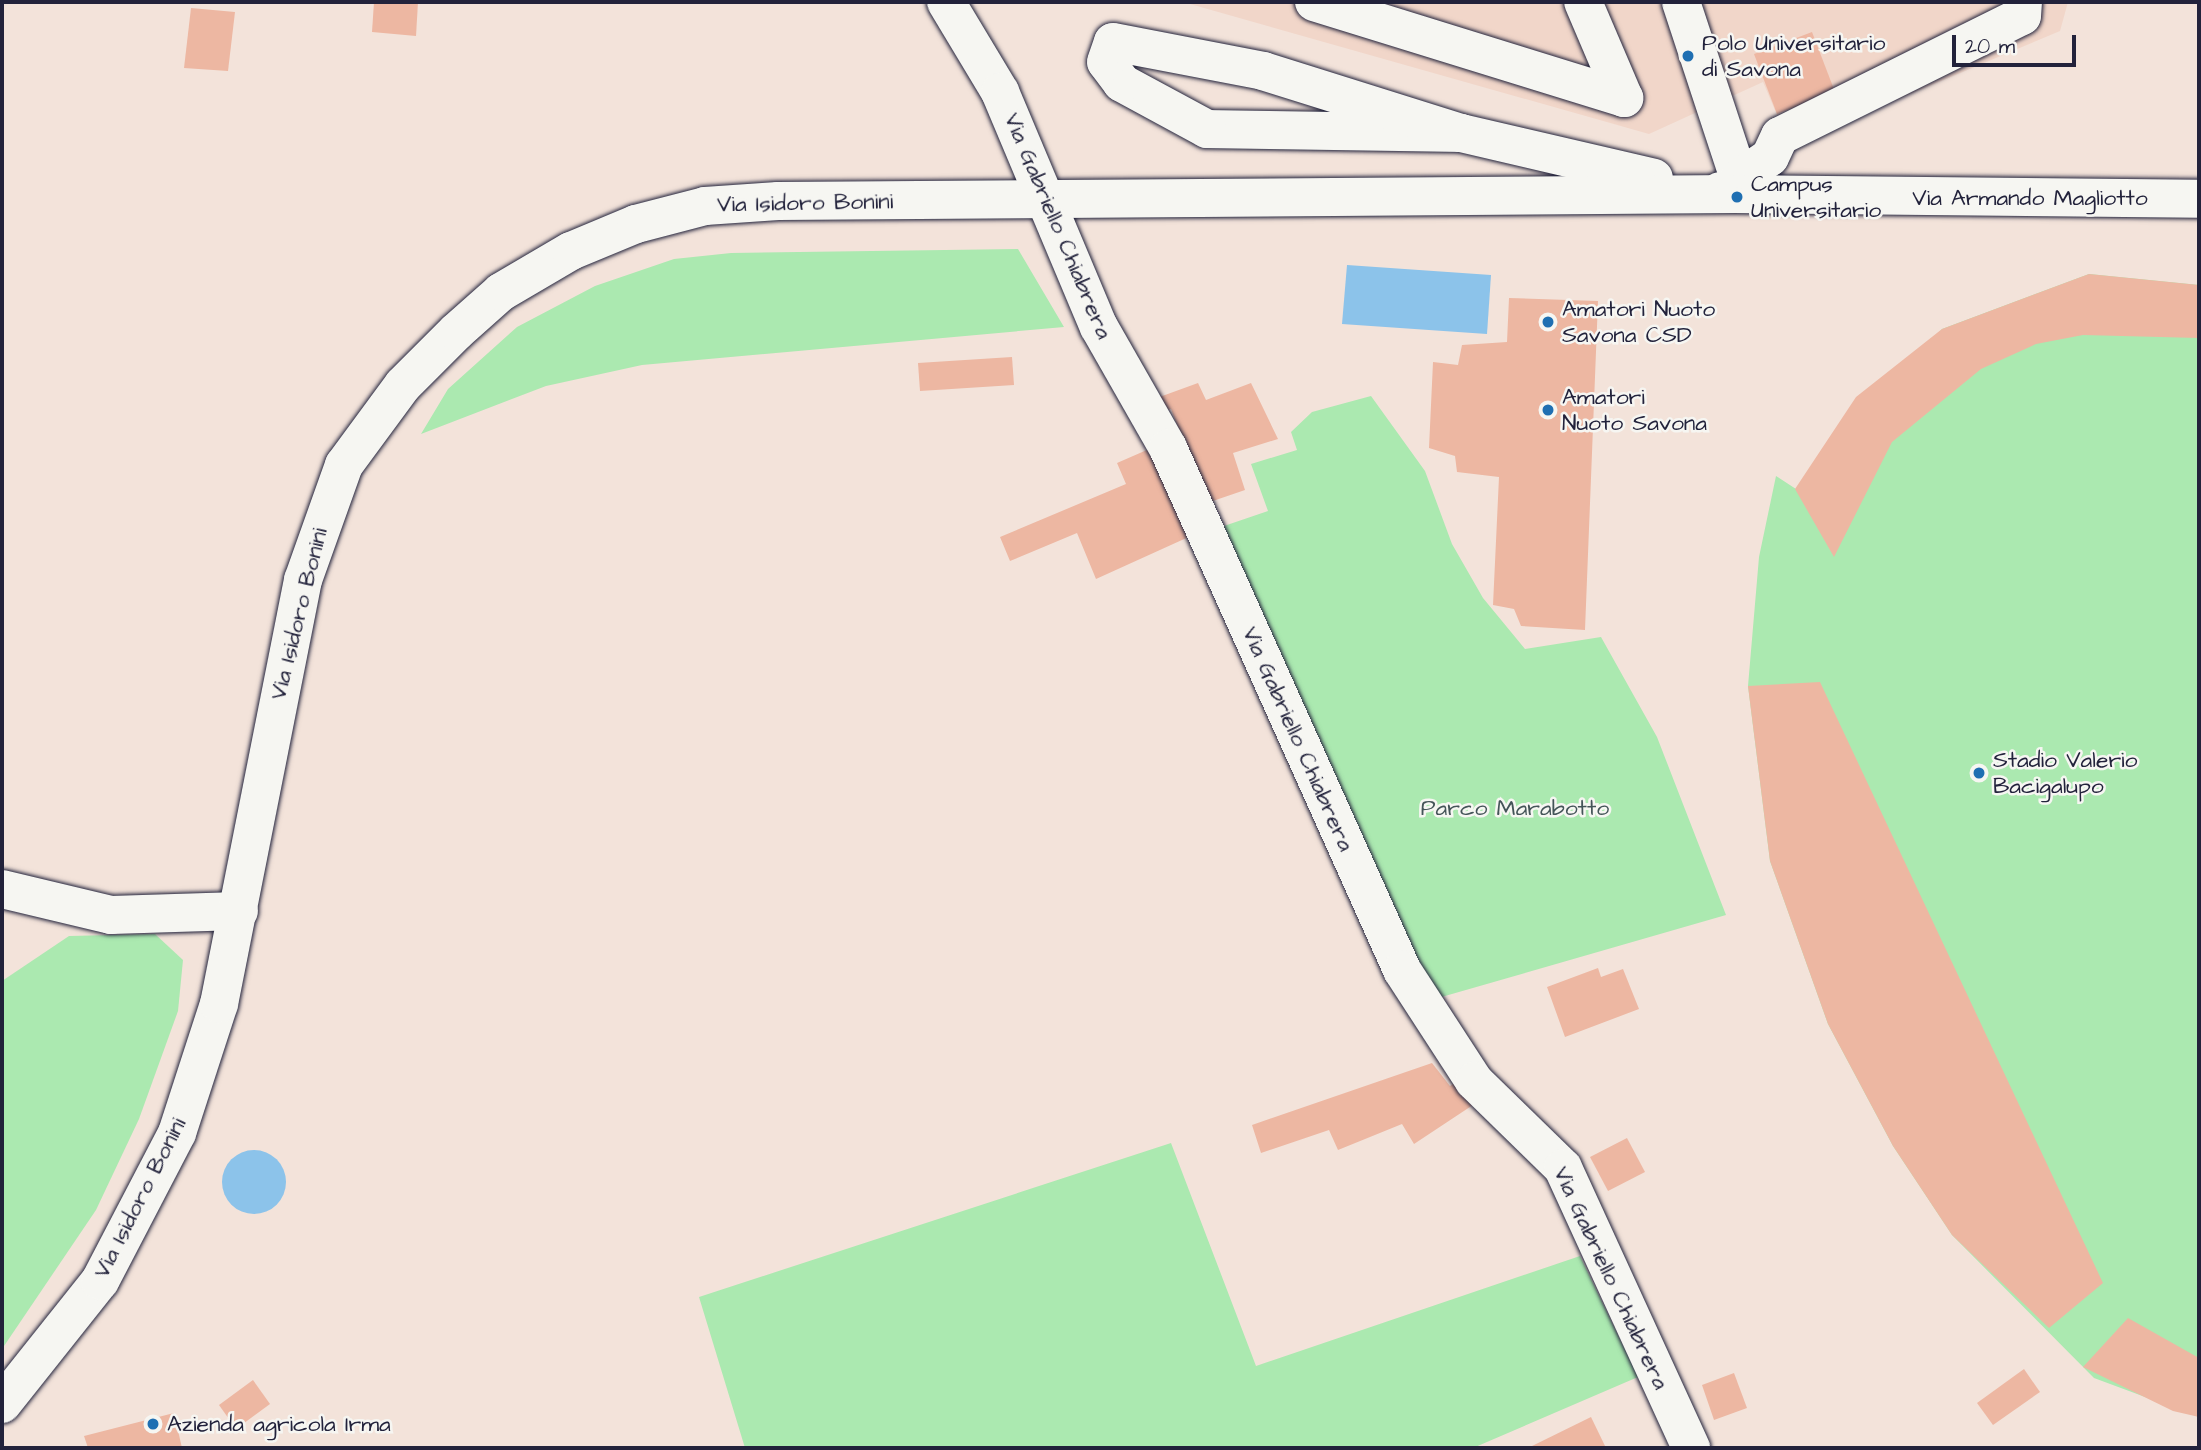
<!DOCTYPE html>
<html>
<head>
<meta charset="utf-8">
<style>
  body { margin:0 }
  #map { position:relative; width:2201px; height:1450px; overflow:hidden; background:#f3e3da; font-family:"Architects Daughter",sans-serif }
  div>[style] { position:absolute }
  .built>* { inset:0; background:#f1d6c9 }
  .green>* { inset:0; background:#abe9b0 }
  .water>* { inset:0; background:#8cc3ea }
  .round { border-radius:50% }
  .building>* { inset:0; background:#edb7a2 }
  .roads { filter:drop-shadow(0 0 2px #22223b) drop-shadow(0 0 2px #22223b) }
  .minor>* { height:38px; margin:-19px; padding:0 19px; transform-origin:19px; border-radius:19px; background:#f6f6f2 }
  .dots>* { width:19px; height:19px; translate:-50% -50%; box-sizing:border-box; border:4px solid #f6f6f2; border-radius:50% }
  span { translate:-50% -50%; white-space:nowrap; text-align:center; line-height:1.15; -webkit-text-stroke:5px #f6f6f2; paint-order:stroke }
  .poi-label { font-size:23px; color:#22223b }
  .left { translate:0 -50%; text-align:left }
  .street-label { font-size:23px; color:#22223b }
  .park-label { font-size:23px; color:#445458 }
  .frame { position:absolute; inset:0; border:4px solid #22223b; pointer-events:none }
  .scale { position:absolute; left:1952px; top:35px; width:124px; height:32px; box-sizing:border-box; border:4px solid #22223b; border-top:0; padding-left:9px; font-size:21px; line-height:24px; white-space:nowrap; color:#22223b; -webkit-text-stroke:5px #f6f6f2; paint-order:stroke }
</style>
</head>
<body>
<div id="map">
  <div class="built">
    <div style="clip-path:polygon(1183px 2px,2068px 2px,2060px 31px,1803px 139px,1791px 112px,1777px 115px,1763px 82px,1649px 134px)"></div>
  </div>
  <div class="green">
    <div style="clip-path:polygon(1018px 249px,1064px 327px,642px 365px,546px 386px,421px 434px,448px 389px,517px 327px,595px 286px,674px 259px,731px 253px)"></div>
    <div style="clip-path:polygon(2089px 274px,2199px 285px,2199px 1417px,2094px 1378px,1952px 1235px,1893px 1146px,1828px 1024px,1770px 861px,1748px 686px,1759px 557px,1776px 476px,1796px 489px,1942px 329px)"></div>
    <div style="clip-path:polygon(1371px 396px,1425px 471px,1452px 544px,1483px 598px,1525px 649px,1601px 637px,1657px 737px,1726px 915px,1438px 998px,1395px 943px,1224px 526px,1268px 511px,1251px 464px,1297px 450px,1291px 432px,1312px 412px)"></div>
    <div style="clip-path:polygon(155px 934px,183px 960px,178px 1011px,139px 1119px,96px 1210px,2px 1349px,2px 981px,69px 936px)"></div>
    <div style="clip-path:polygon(1171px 1143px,1256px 1366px,1580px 1256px,1638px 1377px,1473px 1448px,745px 1448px,699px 1297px)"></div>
  </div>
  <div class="water">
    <div style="clip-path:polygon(1347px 265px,1491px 275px,1487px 334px,1342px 324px)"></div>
    <div class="round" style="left:222px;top:1150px;width:64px;height:64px"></div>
  </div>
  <div class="building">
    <div style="clip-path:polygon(374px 2px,418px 2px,416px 36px,372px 32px)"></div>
    <div style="clip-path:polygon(191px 8px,235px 12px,228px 71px,184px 68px)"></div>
    <div style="clip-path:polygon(1812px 32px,1835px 92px,1777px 114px,1754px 54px)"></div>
    <div style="clip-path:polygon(2089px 274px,2199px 285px,2199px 338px,2083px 335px,2036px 344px,1981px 369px,1892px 442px,1834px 557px,1795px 489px,1856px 397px,1942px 329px)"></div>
    <div style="clip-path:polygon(1509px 298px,1598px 301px,1585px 630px,1521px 626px,1514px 609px,1493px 605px,1499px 477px,1457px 472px,1455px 456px,1429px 448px,1433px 362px,1458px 365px,1462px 345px,1507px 342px)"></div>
    <div style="clip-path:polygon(1012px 357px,1014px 385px,920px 391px,918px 363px)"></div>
    <div style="clip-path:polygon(1198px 383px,1206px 400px,1251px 383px,1278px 439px,1233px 453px,1245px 490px,1207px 503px,1171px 409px,1161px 412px,1154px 399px)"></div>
    <div style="clip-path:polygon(1156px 446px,1193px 535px,1096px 579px,1077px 533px,1010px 561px,1000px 537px,1126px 484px,1117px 463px)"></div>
    <div style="clip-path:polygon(1820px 682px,2103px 1283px,2049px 1328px,1952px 1235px,1893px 1146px,1828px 1024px,1770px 861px,1748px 686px)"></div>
    <div style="clip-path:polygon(1598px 968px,1601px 977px,1623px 969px,1639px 1009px,1565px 1037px,1547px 987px)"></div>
    <div style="clip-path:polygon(1432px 1063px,1450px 1086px,1460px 1079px,1482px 1099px,1414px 1144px,1402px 1124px,1338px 1150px,1329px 1130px,1261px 1153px,1252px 1125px)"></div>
    <div style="clip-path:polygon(1627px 1138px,1645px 1172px,1608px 1191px,1590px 1157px)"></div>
    <div style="clip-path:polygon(2128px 1318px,2199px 1358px,2199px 1417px,2173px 1411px,2083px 1367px)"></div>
    <div style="clip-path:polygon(2024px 1369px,2040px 1392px,1993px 1425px,1977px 1403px)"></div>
    <div style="clip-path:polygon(1734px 1373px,1747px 1408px,1714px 1420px,1702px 1385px)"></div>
    <div style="clip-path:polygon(253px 1380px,270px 1404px,236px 1429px,219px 1405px)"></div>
    <div style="clip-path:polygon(174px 1413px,182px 1448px,88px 1448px,84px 1436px)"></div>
    <div style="clip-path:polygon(1591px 1417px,1606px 1448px,1533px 1448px,1532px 1446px)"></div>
  </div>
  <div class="roads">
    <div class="minor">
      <div style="left:946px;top:2px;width:105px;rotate:59deg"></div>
      <div style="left:1000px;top:92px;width:255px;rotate:67.2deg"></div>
      <div style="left:1099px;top:327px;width:139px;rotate:60.3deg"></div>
      <div style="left:1168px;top:448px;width:572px;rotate:65.85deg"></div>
      <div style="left:1402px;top:970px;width:132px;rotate:57deg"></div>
      <div style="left:1474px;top:1081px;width:124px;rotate:44.3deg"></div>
      <div style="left:1563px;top:1168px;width:308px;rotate:65.4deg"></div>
      <div style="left:1314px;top:2px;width:325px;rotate:17.2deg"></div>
      <div style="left:1624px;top:98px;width:104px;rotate:-113.1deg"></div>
      <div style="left:1681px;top:2px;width:185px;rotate:71.8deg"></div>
      <div style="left:1461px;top:133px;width:254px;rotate:-179.1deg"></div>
      <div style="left:1207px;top:129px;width:97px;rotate:-151.6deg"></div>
      <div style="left:1122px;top:83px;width:26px;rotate:-127deg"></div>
      <div style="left:1106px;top:62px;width:21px;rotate:-71deg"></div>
      <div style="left:1113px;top:42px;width:153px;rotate:10.9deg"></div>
      <div style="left:1263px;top:71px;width:207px;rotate:17.4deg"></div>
      <div style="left:1461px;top:133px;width:198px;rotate:13.1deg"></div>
      <div style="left:1720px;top:191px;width:15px;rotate:11deg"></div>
      <div style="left:1735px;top:194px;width:16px;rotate:-76deg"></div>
      <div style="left:1739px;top:178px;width:37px;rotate:-34deg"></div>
      <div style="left:1770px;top:157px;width:23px;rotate:-65deg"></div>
      <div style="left:1780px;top:136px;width:270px;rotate:-26.4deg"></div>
      <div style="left:2022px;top:16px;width:14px;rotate:-86deg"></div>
      <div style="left:2px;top:889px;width:112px;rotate:13.4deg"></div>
      <div style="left:111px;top:915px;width:128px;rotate:-1.8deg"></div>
      <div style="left:2px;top:1404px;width:157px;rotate:-51.5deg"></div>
      <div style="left:100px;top:1281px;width:167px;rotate:-62.5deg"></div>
      <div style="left:177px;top:1133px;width:136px;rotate:-72deg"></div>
      <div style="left:219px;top:1004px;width:432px;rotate:-78.8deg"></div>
      <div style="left:303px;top:580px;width:122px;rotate:-70.4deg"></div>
      <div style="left:344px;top:465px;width:99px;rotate:-53.6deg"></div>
      <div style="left:403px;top:385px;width:75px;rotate:-45deg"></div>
      <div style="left:456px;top:332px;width:60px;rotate:-41.6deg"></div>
      <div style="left:501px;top:292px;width:81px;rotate:-30.4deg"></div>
      <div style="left:571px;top:251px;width:70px;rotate:-22.6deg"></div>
      <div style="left:636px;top:224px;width:71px;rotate:-14.6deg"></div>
      <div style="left:705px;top:206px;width:73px;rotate:-3.9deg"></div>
      <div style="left:778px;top:201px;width:957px;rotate:-0.42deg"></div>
      <div style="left:1735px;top:194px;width:464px;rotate:0.6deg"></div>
    </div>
  </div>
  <div class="dots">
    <div style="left:1688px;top:56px;background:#1f6fb2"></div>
    <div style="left:1737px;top:197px;background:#1f6fb2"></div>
    <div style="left:1548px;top:322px;background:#1f6fb2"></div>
    <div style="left:1548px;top:410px;background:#1f6fb2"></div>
    <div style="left:1979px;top:773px;background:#1f6fb2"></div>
    <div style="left:153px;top:1424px;background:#1f6fb2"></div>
  </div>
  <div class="poi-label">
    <span class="left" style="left:1702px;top:56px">Polo Universitario<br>di Savona</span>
    <span class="left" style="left:1751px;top:197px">Campus<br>Universitario</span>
    <span class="left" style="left:1562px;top:322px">Amatori Nuoto<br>Savona CSD</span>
    <span class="left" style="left:1562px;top:410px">Amatori<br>Nuoto Savona</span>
    <span class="left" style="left:1993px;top:773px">Stadio Valerio<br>Bacigalupo</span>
    <span class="left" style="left:167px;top:1424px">Azienda agricola Irma</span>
  </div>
  <div class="street-label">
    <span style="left:2030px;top:198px">Via Armando Magliotto</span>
    <span style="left:805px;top:203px;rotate:-1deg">Via Isidoro Bonini</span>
    <span style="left:1058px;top:226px;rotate:67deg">Via Gabriello Chiabrera</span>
    <span style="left:299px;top:614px;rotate:-76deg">Via Isidoro Bonini</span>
    <span style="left:1298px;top:739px;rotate:66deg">Via Gabriello Chiabrera</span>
    <span style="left:140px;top:1198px;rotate:-63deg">Via Isidoro Bonini</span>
    <span style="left:1611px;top:1278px;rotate:65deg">Via Gabriello Chiabrera</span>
  </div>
  <div class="park-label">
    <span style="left:1515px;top:808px">Parco Marabotto</span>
  </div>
  <div class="frame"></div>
  <div class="scale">20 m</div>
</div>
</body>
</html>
